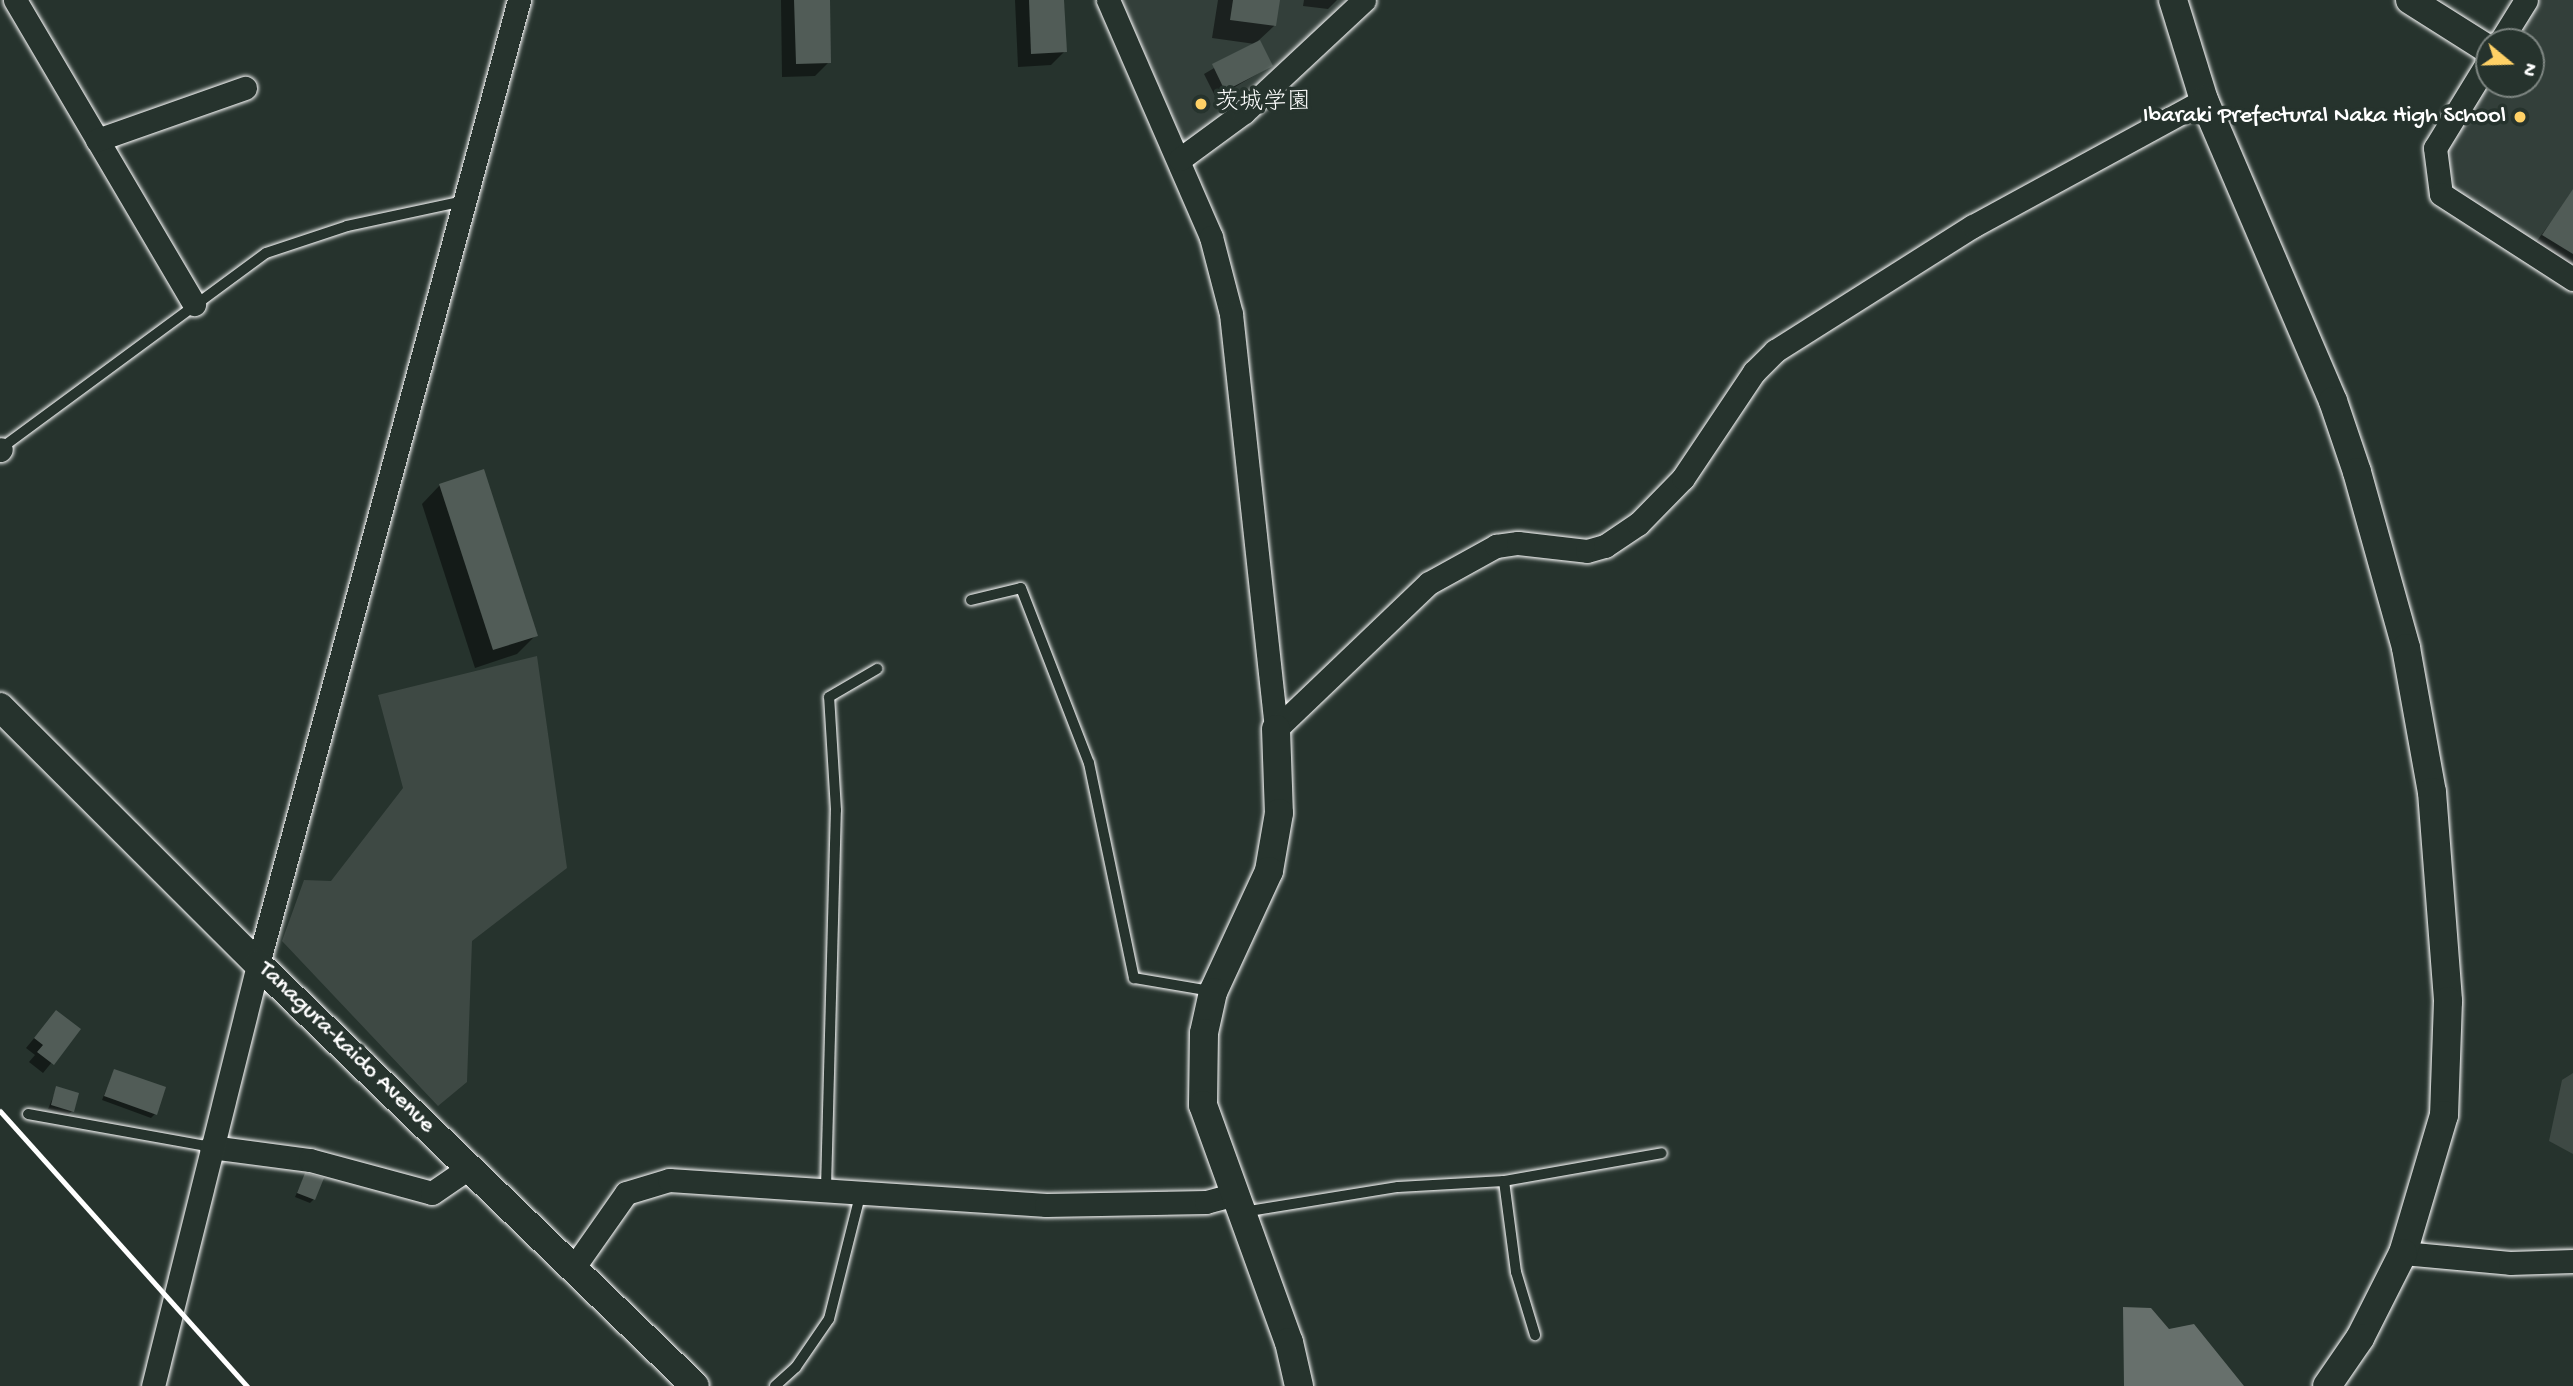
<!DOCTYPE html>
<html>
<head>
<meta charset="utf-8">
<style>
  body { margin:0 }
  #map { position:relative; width:2573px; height:1386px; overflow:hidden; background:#26332d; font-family:"Gochi Hand","Klee One",sans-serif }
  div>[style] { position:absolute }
  .built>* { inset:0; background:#333f3a }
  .green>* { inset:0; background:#3e4944 }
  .water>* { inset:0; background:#67706c }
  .shadow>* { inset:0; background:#0007 }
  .building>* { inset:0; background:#515c57 }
  .roads { filter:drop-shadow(0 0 2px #fff) drop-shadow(0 0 2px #fff) }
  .service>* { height:10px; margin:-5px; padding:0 5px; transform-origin:5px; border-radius:5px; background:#26332d }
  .minor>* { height:23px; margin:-11.5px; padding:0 11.5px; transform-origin:11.5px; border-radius:11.5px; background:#26332d }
  .tertiary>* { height:28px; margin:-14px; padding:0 14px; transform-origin:14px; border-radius:14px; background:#26332d }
  .rail>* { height:5px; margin:-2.5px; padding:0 2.5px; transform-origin:2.5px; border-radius:2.5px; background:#fff }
  .dots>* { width:19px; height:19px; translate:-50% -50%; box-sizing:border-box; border:4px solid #26332d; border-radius:50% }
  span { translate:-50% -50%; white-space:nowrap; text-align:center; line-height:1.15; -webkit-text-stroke:7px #26332d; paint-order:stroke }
  .poi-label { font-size:24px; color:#fff }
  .left { translate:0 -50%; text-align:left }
  .right { translate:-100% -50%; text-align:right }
  .street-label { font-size:24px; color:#fff }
  .north { position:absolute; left:2475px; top:28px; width:70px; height:70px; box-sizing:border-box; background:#26332d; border:2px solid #7d8581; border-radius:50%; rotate:109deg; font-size:19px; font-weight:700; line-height:28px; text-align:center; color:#fff }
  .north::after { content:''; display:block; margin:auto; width:24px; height:32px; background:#ffd166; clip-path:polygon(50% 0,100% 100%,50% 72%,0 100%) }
</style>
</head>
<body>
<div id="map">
  <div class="built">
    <div style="clip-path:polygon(1121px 0,1347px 0,1285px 63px,1185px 145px)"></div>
    <div style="clip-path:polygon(2538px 0,2573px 0,2573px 268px,2455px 193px,2446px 149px,2489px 80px,2489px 84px,2531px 84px,2531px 42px,2512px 42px)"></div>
  </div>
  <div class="green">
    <div style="clip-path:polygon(537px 656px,567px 868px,472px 941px,467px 1082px,438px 1106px,282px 941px,304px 880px,331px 881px,403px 788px,378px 695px)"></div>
    <div style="clip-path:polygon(2573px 1073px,2573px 1154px,2549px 1141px,2562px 1080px)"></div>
  </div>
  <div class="water">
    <div style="clip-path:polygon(2123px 1307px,2151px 1308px,2169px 1329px,2194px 1324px,2244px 1386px,2124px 1386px)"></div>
  </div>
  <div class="shadow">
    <div style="clip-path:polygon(781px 0,828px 0,829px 62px,815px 76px,782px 77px)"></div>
    <div style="clip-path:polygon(1015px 0,1062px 0,1065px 51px,1051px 65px,1018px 67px)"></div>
    <div style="clip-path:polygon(1218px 0,1278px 0,1274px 26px,1258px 41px,1271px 66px,1216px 98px,1204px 74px,1255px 44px,1212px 38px)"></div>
    <div style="clip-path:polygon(1304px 0,1337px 0,1328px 9px,1303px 6px)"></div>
    <div style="clip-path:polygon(2569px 198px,2573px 201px,2573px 276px,2530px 250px)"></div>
    <div style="clip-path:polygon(440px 485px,536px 635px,517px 654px,475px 668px,422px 504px)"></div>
    <div style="clip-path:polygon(56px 1012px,79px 1029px,43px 1073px,29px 1062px,35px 1055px,26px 1048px)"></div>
    <div style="clip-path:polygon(114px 1071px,155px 1114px,151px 1118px,102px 1100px)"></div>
    <div style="clip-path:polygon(57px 1088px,72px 1111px,68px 1115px,48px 1109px)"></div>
    <div style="clip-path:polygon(305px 1175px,314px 1199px,310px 1203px,295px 1197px)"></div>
  </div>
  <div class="building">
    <div style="clip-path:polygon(794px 0,830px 0,831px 63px,796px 64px)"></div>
    <div style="clip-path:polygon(1029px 0,1064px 0,1067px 52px,1031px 54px)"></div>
    <div style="clip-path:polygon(1233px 0,1280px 0,1276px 26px,1230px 20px)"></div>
    <div style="clip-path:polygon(1260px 40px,1273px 66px,1225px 91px,1212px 64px)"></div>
    <div style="clip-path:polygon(2573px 189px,2573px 254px,2542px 235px)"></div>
    <div style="clip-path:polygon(484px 469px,538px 636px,493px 650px,439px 484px)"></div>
    <div style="clip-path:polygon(56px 1010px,81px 1029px,54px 1065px,37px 1052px,43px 1045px,34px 1038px)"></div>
    <div style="clip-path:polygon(114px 1069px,166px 1087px,157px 1115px,104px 1096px)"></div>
    <div style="clip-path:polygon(56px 1086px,79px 1093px,74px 1112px,51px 1105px)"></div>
    <div style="clip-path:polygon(305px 1173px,324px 1178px,315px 1200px,297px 1193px)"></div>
  </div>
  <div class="roads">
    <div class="service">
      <div style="left:0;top:449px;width:330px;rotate:-36.4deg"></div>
      <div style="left:266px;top:253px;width:85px;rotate:-18.4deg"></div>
      <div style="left:347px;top:226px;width:120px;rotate:-12.1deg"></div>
      <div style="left:971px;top:600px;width:51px;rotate:-13.5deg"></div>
      <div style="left:1021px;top:588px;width:188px;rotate:68.8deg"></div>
      <div style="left:1089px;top:763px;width:220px;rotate:78.2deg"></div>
      <div style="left:1134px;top:978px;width:78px;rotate:9.6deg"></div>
      <div style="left:28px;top:1114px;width:186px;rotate:10.2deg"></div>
      <div style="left:1504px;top:1181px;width:92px;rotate:82.5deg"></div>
      <div style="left:1516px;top:1272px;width:66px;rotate:73.2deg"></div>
      <div style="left:826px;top:1188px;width:378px;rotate:-88.5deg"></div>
      <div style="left:836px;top:810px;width:113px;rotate:-93.5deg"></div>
      <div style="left:829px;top:697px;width:56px;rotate:-30.3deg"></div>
      <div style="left:1243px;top:1212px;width:157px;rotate:-9.2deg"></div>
      <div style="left:1398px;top:1187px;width:106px;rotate:-3.2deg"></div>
      <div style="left:1504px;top:1181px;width:160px;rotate:-10deg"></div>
      <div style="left:775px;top:1386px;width:28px;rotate:-42deg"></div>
      <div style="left:796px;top:1367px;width:58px;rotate:-55.5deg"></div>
      <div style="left:829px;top:1319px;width:131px;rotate:-75.9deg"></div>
    </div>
    <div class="minor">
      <div style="left:15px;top:0;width:353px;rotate:59.5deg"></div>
      <div style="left:1108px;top:0;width:258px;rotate:66.5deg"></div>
      <div style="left:1211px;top:237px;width:80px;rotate:75.4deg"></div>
      <div style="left:1231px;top:314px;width:417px;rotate:83.8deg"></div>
      <div style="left:2500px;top:42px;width:49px;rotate:-58.2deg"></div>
      <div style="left:2489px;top:60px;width:103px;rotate:121.5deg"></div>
      <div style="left:2435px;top:148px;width:46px;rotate:82.6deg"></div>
      <div style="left:2441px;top:194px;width:157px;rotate:32.8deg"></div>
      <div style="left:97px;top:140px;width:157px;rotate:-19.4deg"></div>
      <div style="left:1180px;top:159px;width:79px;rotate:-36.3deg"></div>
      <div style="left:1244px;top:112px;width:164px;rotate:-43deg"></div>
      <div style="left:0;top:450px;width:1px;rotate:-45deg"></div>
      <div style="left:1276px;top:729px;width:211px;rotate:-43.7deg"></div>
      <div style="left:1429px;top:583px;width:77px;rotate:-28.9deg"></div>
      <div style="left:1496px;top:546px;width:22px;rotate:-8deg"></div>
      <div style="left:1518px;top:543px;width:69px;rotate:6.6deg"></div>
      <div style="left:1587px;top:551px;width:19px;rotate:-16deg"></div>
      <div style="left:1605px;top:546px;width:40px;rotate:-34deg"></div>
      <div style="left:1638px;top:524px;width:64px;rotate:-45.6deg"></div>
      <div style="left:1683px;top:478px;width:128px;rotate:-56.2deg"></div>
      <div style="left:1754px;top:372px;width:30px;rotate:-45deg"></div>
      <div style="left:1775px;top:351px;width:234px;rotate:-32.3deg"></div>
      <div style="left:1973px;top:226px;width:263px;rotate:-28.6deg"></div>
      <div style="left:211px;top:1147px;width:100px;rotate:7.5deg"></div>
      <div style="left:310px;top:1160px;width:126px;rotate:15.1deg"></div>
      <div style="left:432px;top:1193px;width:46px;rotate:-34.4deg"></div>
      <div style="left:2403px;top:1253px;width:107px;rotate:5.3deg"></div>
      <div style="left:2510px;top:1263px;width:63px;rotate:-1.8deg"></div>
      <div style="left:574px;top:1267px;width:90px;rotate:-54.9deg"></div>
      <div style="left:626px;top:1193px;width:45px;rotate:-16.8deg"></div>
      <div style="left:669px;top:1180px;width:378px;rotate:3.8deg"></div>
      <div style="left:1046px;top:1205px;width:160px;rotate:-1.1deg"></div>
      <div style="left:1206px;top:1202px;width:28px;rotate:-15deg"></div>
      <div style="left:153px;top:1386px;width:435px;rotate:-76deg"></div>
      <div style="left:258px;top:964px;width:999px;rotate:-74.85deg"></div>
    </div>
    <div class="tertiary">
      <div style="left:2173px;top:0;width:105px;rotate:72.8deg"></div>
      <div style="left:2204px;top:100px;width:327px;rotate:66.8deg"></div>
      <div style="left:2333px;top:401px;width:75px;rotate:71.3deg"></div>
      <div style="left:2357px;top:472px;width:183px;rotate:74.4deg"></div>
      <div style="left:2406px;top:648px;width:146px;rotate:79.8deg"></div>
      <div style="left:2432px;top:792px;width:210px;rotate:85.6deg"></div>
      <div style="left:2448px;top:1001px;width:114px;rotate:92deg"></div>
      <div style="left:2444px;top:1115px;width:144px;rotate:106.5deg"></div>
      <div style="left:2403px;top:1253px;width:95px;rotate:116.8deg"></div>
      <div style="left:2360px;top:1338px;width:58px;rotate:124.5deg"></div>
      <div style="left:2410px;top:0;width:93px;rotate:32.3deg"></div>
      <div style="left:0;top:707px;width:364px;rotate:44.9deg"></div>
      <div style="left:258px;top:964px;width:607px;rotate:44deg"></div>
      <div style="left:1276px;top:729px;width:84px;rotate:88deg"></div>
      <div style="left:1279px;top:813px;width:59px;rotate:99.8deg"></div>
      <div style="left:1269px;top:871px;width:133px;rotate:114.8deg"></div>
      <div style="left:1213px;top:992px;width:42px;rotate:102.4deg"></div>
      <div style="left:1204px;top:1033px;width:72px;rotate:90.8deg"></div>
      <div style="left:1203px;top:1105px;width:252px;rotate:70.1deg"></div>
      <div style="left:1289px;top:1342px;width:45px;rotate:77.2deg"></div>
    </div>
  </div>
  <div class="rail">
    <div style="left:0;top:1111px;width:370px;rotate:48.1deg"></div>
  </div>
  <div class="dots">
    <div style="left:1201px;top:104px;background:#ffd166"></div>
    <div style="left:2520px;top:117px;background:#ffd166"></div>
  </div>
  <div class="poi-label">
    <span class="left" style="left:1215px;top:104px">茨城学園</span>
    <span class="right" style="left:2506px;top:117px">Ibaraki Prefectural Naka High School</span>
  </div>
  <div class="street-label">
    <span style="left:346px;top:1048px;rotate:44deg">Tanagura-kaido Avenue</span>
  </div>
  <div class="north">N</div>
</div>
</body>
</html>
